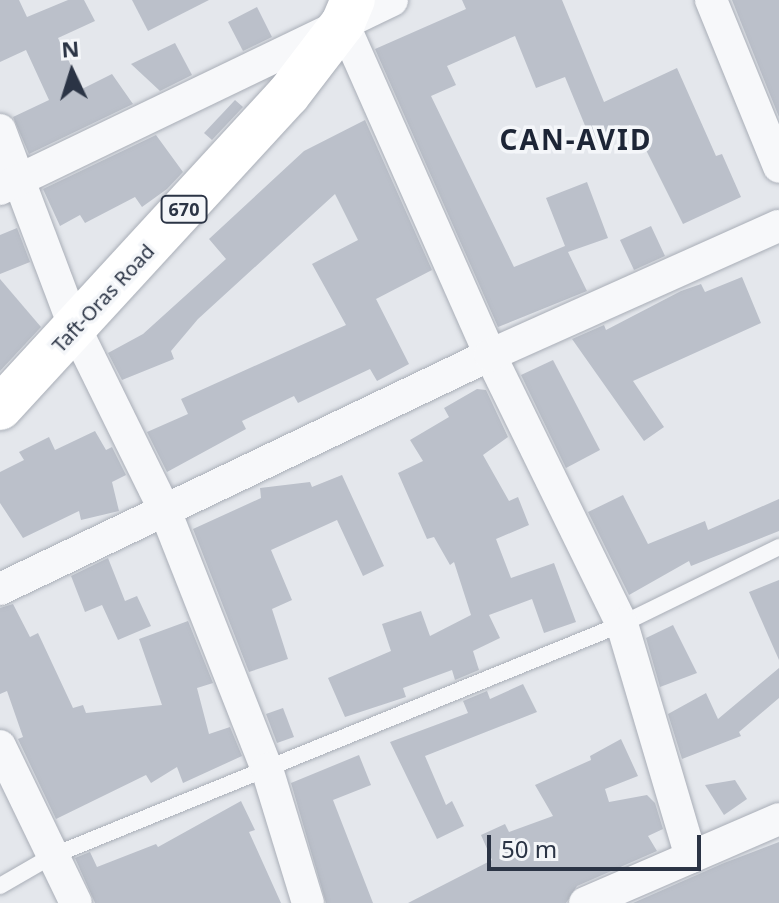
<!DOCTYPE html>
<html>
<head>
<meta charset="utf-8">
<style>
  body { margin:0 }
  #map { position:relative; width:779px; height:903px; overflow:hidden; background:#e4e7ec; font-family:"Noto Sans",sans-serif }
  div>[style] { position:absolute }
  .building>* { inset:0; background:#bbc0ca }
  .roads { filter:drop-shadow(0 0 2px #a9aeb7) drop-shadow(0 0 2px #a9aeb7) }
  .service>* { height:16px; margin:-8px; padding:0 8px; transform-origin:8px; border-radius:8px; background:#f7f8fa }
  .minor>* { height:32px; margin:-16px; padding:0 16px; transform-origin:16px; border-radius:16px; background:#f7f8fa }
  .primary>* { height:44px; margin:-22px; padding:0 22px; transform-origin:22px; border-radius:22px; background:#fff }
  span { translate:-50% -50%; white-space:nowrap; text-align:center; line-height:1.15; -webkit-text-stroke:7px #f4f6f9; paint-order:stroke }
  .shield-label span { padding:2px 6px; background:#f4f6f9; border:2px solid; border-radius:6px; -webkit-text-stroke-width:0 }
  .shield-label { font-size:18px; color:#2b3445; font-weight:700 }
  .street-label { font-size:20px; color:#2b3445 }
  .district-label { font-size:28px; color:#1d2536; font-weight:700; letter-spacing:2px }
  .north { position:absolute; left:32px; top:32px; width:80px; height:80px; -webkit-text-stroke:6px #f4f6f9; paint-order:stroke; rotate:356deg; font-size:22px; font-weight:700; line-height:32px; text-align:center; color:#2b3445 }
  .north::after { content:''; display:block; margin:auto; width:28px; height:36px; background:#2b3445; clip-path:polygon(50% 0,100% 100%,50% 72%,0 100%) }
  .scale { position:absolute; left:487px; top:835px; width:214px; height:36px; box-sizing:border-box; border:4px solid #2b3445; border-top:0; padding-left:10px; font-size:24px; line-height:28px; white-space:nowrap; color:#2b3445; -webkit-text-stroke:6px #f4f6f9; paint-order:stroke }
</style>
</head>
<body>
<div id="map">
  <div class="building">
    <div style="clip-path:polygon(0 0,19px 0,27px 17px,68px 0,84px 0,95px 21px,58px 38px,82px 89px,112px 74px,133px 104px,29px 154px,13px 117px,49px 100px,26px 50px,0 62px)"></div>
    <div style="clip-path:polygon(132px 0,209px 0,148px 31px)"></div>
    <div style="clip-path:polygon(462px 0,562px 0,604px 102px,677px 68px,716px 156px,722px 154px,741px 197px,683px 224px,635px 128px,593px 145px,565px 77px,536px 88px,515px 36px,447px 66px,456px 85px,431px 96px,514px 267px,565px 246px,546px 198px,587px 182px,608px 238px,568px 252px,587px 291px,498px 327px,375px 49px,466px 9px)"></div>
    <div style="clip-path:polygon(732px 0,779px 0,779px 117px)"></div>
    <div style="clip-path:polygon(257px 7px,272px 37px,243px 51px,228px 22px)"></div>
    <div style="clip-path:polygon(175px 43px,192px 75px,160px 91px,131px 64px)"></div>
    <div style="clip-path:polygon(235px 100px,243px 107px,212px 140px,204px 133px)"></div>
    <div style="clip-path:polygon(365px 120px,432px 270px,376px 299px,409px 364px,377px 381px,370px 369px,298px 403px,294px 396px,242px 421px,246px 429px,167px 472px,147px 432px,188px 414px,181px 399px,346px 325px,312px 264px,358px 240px,335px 194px,198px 319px,171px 351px,174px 359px,122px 380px,108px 353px,143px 334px,226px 259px,209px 239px,304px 151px)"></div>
    <div style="clip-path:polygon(156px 135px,183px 172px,167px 189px,142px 207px,135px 197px,85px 223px,80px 215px,60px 226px,43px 189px)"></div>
    <div style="clip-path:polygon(651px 226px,665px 256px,634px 270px,620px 240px)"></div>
    <div style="clip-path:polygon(17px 228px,30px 262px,0 274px,0 235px)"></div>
    <div style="clip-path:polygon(742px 277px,761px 323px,633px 381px,664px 427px,644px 441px,572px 339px,604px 325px,606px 330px,681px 291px,701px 284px,705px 292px)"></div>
    <div style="clip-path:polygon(0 279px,41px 327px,0 371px)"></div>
    <div style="clip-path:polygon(553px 360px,600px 450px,566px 468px,521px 375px)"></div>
    <div style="clip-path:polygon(477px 389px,486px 390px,508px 437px,483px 455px,509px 501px,518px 497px,529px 525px,496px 539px,511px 578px,554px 563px,576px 622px,544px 633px,532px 599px,489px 615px,500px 638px,473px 651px,479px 670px,455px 680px,452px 670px,403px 688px,406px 697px,345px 717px,328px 678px,391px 651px,382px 624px,421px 611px,430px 636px,471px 615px,454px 562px,450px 565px,434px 537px,427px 539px,398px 473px,423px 461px,410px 440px,449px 417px,444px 408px)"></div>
    <div style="clip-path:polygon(95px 431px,106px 450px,112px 447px,126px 475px,112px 482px,119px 511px,81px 520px,79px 511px,23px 538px,0 503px,0 472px,24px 460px,19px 452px,49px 437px,55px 450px)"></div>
    <div style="clip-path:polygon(342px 475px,384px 566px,363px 576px,337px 520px,271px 550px,292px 600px,272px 609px,288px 659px,249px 672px,193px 529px,261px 498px,260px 488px,310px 482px,312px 487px)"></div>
    <div style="clip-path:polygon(623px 495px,648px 544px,705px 521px,708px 530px,779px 499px,779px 531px,691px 566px,689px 561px,629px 595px,588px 512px)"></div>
    <div style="clip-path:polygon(108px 558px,125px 601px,137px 596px,151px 626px,118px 640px,102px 605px,85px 612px,71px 576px)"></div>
    <div style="clip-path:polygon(779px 580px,779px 660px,749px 592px)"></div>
    <div style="clip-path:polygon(13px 604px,30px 637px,38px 633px,73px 708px,83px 705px,86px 713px,162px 705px,139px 639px,188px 621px,213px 683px,197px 688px,209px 734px,230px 727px,242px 756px,183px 783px,177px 767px,151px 783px,146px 775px,56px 819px,18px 739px,23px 737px,7px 691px,0 694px,0 608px)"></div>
    <div style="clip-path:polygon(673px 625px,697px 673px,660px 687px,646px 638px)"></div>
    <div style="clip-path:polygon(779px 668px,779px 698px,739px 732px,741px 736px,682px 759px,668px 714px,706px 693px,718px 719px)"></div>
    <div style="clip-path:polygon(523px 684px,537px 712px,425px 756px,446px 805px,452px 801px,464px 826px,437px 839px,390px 742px,468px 713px,463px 701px,487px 691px,490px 699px)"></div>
    <div style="clip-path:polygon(283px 708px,294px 737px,277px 743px,266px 714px)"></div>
    <div style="clip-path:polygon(621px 739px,638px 776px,605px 789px,609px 802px,647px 795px,655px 803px,663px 829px,648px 836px,657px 851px,577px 886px,566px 903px,408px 903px,492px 860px,481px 835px,505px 824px,509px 832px,553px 816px,535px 785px,591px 760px,590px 756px)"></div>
    <div style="clip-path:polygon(359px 755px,371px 785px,333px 800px,373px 903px,326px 903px,291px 783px)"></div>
    <div style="clip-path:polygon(735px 780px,747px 799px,724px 815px,705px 785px)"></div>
    <div style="clip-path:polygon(241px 801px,255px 830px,249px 832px,281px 903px,95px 903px,75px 858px,90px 852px,97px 867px,156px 844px,158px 847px)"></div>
    <div style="clip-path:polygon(779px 842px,779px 903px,633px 903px,724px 863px)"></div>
  </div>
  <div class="roads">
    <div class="service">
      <div style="left:0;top:886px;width:60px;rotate:-30deg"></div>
      <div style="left:52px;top:856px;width:615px;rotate:-22.15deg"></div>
      <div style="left:622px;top:624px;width:175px;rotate:-26.1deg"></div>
    </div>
    <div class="minor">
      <div style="left:711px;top:0;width:180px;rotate:67.8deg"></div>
      <div style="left:343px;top:23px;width:363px;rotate:66.1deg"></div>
      <div style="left:490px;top:355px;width:300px;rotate:63.9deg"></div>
      <div style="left:622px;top:624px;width:243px;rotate:73.5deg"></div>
      <div style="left:0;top:130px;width:212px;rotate:69.3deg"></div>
      <div style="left:75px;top:328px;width:206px;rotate:63.8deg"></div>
      <div style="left:166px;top:513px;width:275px;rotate:68.5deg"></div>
      <div style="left:267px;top:769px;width:140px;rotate:73deg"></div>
      <div style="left:0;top:189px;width:435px;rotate:-25.7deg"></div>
      <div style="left:0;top:589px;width:543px;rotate:-25.53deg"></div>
      <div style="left:490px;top:355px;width:316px;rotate:-24.1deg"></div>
      <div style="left:0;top:746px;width:174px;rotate:64.2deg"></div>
      <div style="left:585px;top:903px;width:211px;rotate:-23.4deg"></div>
    </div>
    <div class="primary">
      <div style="left:0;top:408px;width:425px;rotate:-47.4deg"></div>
      <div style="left:288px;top:95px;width:91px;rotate:-52.6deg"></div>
      <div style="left:343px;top:23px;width:25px;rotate:-67deg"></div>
    </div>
  </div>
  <div class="shield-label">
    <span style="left:184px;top:209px">670</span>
  </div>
  <div class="street-label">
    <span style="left:103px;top:298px;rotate:-47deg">Taft-Oras Road</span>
  </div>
  <div class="district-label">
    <span style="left:576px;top:139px">CAN-AVID</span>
  </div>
  <div class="north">N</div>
  <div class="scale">50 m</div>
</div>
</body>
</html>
